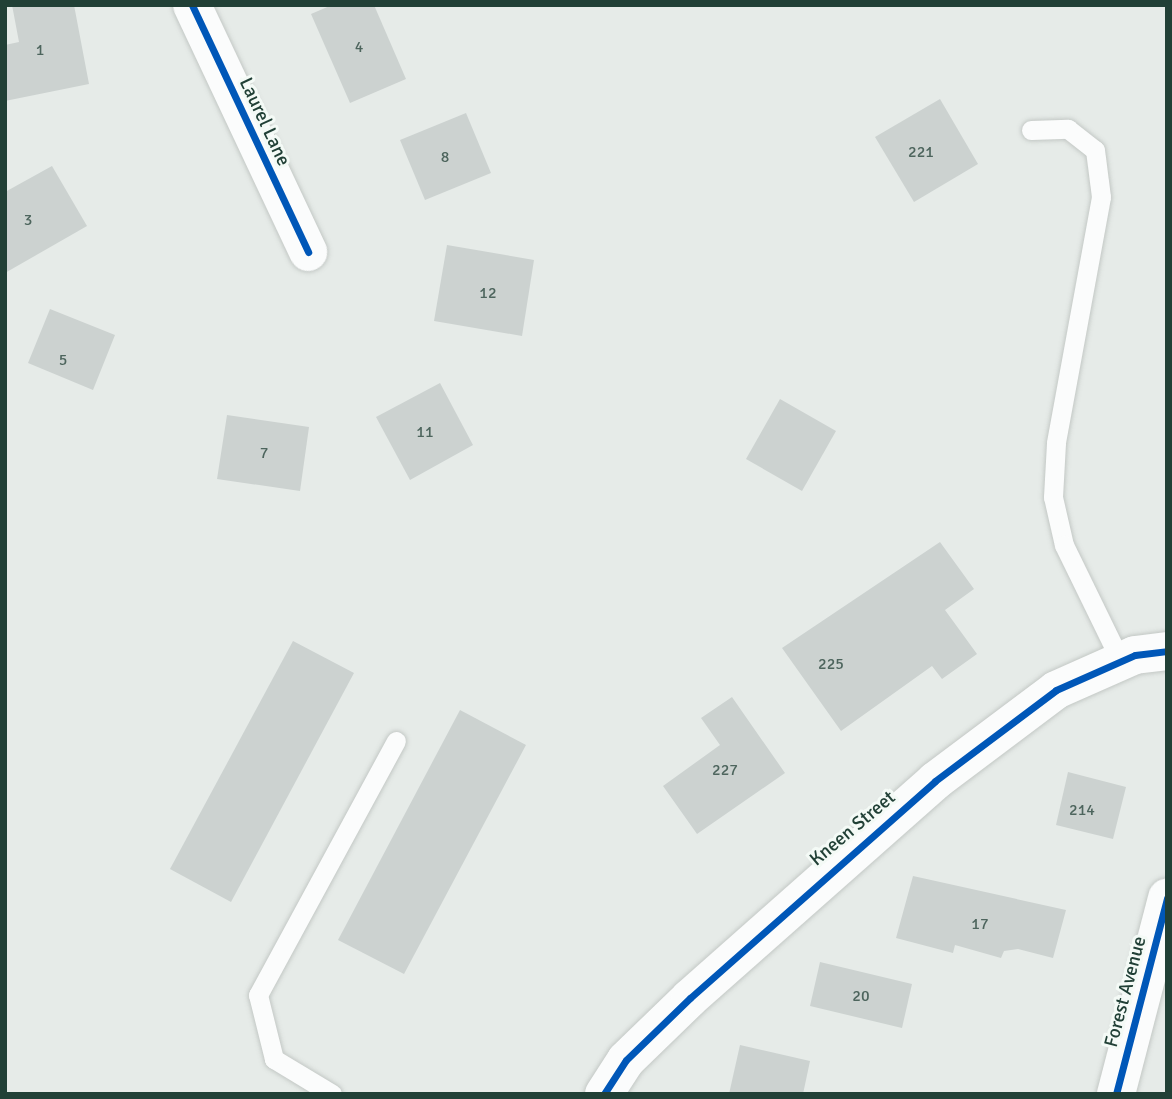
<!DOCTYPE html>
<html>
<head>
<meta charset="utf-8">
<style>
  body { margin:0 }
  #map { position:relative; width:1172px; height:1099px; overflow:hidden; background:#e6ebe8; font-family:Signika,sans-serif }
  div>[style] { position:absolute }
  .building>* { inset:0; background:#ccd2d0 }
  .roads { filter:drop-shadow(0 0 2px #c3c8c5) drop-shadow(0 0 2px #c3c8c5) }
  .service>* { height:19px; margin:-9.5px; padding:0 9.5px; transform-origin:9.5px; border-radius:9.5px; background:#fbfcfc }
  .minor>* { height:38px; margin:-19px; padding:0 19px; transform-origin:19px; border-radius:19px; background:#fbfcfc }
  .tertiary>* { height:38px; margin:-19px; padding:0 19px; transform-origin:19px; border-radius:19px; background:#fbfcfc }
  .cycleway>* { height:7px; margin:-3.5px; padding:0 3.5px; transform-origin:3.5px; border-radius:3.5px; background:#0057b8 }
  span { translate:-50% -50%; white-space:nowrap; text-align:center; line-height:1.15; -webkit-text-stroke:6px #f4faf6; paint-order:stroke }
  .number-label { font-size:16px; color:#4d655d }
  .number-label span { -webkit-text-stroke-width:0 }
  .street-label { font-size:19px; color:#214036 }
  .frame { position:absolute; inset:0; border:7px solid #214036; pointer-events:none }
</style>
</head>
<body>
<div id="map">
  <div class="building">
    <div style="clip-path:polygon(12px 5px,74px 5px,89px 84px,5px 101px,5px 45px,19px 42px)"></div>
    <div style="clip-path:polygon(332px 5px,374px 5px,406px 79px,350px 103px,311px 14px)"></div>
    <div style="clip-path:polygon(940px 99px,978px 164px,914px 202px,875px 137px)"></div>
    <div style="clip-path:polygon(466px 113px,491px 173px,425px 200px,400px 140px)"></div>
    <div style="clip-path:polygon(52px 166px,87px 226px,5px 273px,5px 192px)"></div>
    <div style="clip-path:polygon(447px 245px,534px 260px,522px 336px,434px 321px)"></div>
    <div style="clip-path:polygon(50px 309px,115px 335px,93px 390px,28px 363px)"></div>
    <div style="clip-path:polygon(440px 383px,473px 445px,410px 480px,376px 417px)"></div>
    <div style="clip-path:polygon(780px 399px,836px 431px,802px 491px,746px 459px)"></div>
    <div style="clip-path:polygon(227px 415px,309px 427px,300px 491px,217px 479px)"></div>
    <div style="clip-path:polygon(940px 542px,974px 589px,945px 610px,977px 654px,942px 679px,932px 666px,841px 731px,782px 648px)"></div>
    <div style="clip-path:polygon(293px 641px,354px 673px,231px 902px,170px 869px)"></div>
    <div style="clip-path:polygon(732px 697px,785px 773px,697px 834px,663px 786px,720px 745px,701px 718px)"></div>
    <div style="clip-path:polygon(460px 710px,526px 745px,404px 974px,338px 940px)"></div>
    <div style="clip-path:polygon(1068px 772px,1126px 787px,1113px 839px,1056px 825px)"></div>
    <div style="clip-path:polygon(913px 876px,1066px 910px,1053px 958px,1018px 949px,1004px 951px,1001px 958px,955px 945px,953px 953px,896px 938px)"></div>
    <div style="clip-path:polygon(820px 962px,912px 984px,902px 1028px,810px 1006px)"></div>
    <div style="clip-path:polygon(740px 1045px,810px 1061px,803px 1094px,729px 1094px)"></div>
  </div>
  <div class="roads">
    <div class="service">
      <div style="left:1031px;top:130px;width:37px;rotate:-2deg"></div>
      <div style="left:1068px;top:129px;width:34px;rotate:38deg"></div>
      <div style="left:1095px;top:150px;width:47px;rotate:82.7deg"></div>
      <div style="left:1101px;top:197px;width:250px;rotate:100.4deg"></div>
      <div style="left:1056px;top:443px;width:54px;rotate:93.2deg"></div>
      <div style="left:1053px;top:497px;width:49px;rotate:77.1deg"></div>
      <div style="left:1064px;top:545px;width:130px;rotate:64deg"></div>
      <div style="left:332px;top:1094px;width:68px;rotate:-148.9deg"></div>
      <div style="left:274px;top:1059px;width:66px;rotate:-104deg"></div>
      <div style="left:258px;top:995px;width:289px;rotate:-61.5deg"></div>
    </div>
    <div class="minor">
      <div style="left:192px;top:5px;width:273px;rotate:64.8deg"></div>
      <div style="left:1116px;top:1094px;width:203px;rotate:-75.4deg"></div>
    </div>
    <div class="tertiary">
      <div style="left:604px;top:1094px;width:40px;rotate:-57.1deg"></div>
      <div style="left:626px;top:1060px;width:89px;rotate:-44.1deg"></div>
      <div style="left:690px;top:998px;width:327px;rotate:-41.5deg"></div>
      <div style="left:935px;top:781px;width:151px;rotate:-36.9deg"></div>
      <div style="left:1056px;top:690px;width:86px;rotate:-23.9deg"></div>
      <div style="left:1135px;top:655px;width:32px;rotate:-7deg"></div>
    </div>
  </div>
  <div class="cycleway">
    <div style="left:192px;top:5px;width:273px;rotate:64.8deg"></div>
    <div style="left:604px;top:1094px;width:40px;rotate:-57.1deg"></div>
    <div style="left:626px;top:1060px;width:89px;rotate:-44.1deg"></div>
    <div style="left:690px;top:998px;width:327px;rotate:-41.5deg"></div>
    <div style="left:935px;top:781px;width:151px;rotate:-36.9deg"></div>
    <div style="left:1056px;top:690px;width:86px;rotate:-23.9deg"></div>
    <div style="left:1135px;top:655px;width:32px;rotate:-7deg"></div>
    <div style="left:1116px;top:1094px;width:203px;rotate:-75.4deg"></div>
  </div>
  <div class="number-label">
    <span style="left:359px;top:47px">4</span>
    <span style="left:40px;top:50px">1</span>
    <span style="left:921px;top:152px">221</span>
    <span style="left:445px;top:157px">8</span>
    <span style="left:28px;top:220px">3</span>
    <span style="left:488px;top:293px">12</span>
    <span style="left:63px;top:360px">5</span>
    <span style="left:425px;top:432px">11</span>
    <span style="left:264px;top:453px">7</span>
    <span style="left:831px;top:664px">225</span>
    <span style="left:725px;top:770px">227</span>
    <span style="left:1082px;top:810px">214</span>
    <span style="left:980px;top:924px">17</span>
    <span style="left:861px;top:996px">20</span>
  </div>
  <div class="street-label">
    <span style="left:264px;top:122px;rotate:65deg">Laurel Lane</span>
    <span style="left:853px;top:829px;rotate:-40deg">Kneen Street</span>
    <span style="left:1126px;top:992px;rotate:-75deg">Forest Avenue</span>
  </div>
  <div class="frame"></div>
</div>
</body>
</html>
